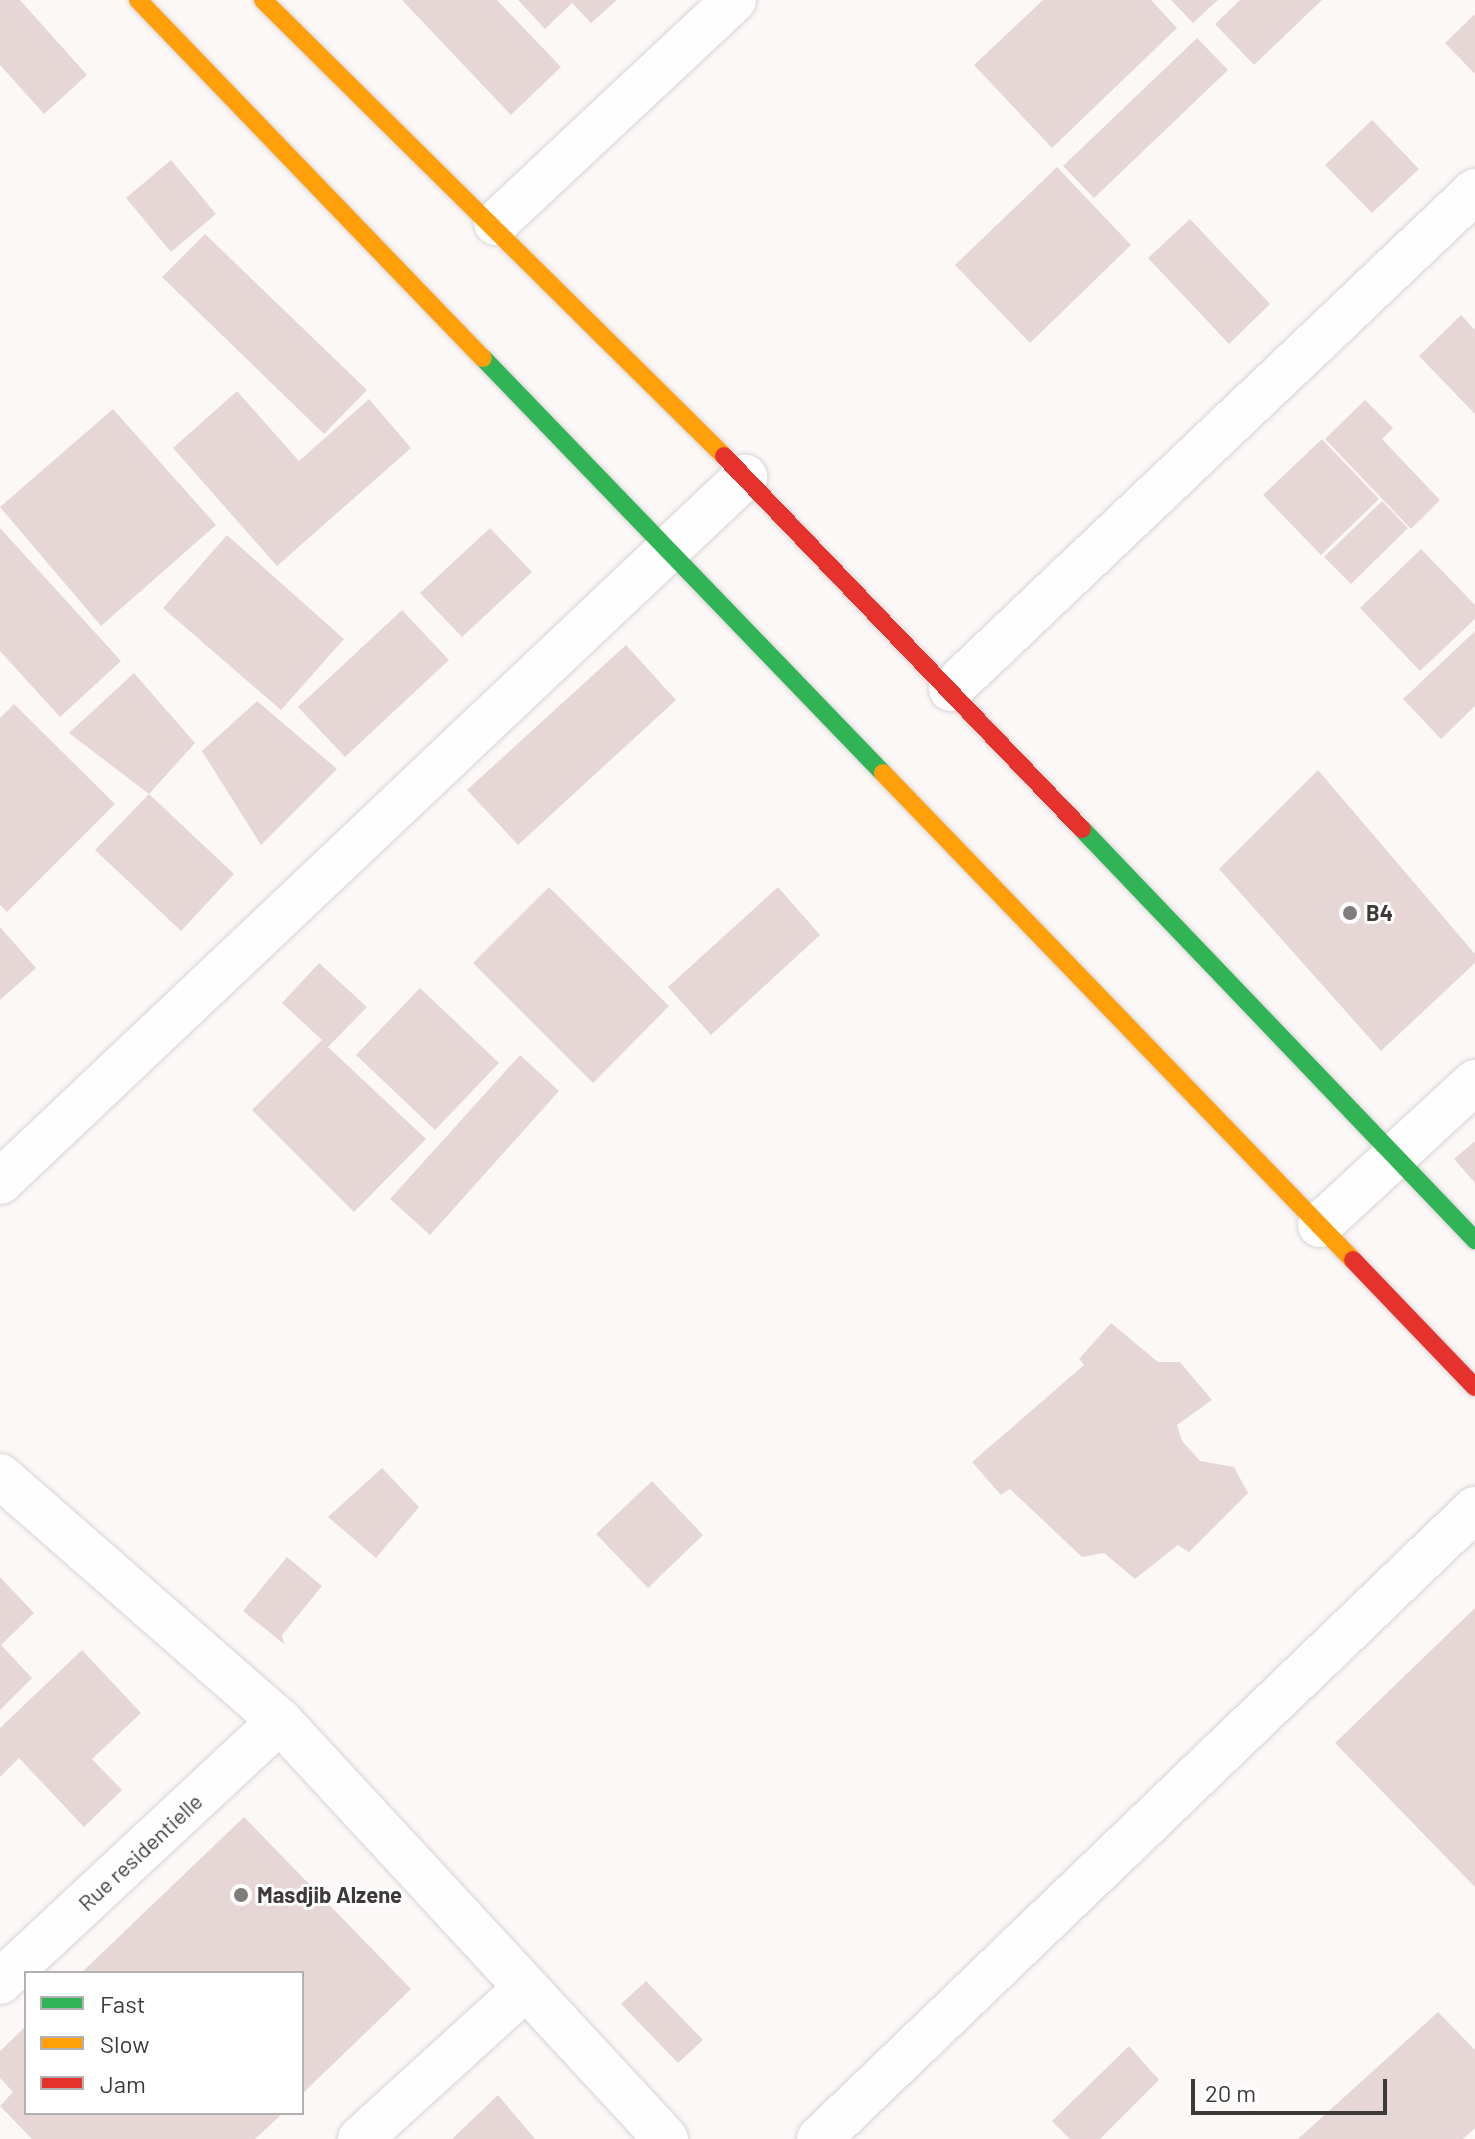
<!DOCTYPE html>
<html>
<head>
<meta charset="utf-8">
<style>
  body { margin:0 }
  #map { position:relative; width:1475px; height:2139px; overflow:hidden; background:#fdf8f8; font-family:Barlow,sans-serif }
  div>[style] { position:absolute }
  .building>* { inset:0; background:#e6d7d6 }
  .roads { filter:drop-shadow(0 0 2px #d8d4d4) drop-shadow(0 0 2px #d8d4d4) }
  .street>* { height:44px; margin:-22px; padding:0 22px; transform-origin:22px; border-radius:22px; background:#fffefe }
  .fast>* { height:18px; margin:-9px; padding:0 9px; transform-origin:9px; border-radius:9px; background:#30b455 }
  .slow>* { height:18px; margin:-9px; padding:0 9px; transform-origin:9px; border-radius:9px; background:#ff9f0a }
  .jam>* { height:18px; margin:-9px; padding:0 9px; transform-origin:9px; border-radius:9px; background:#e5322d }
  .dots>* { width:22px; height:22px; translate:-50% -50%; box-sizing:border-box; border:4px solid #fff; border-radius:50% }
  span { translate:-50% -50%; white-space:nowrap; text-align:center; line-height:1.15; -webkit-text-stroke:6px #fff; paint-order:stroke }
  .poi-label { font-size:22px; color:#3e3a3a; font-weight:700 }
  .left { translate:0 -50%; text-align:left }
  .street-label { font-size:22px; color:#3e3a3a }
  .legend { position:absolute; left:24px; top:1971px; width:280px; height:144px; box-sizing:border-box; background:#fff; border:2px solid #b2b0b0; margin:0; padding:10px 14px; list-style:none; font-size:24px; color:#3e3a3a }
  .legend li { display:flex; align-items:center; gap:16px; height:40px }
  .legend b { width:40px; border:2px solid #b2b0b0 }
  .scale { position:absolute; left:1191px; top:2079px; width:196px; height:36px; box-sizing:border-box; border:4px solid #3e3a3a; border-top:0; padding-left:10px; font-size:24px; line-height:28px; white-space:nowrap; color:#3e3a3a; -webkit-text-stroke:6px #fff; paint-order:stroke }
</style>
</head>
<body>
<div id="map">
  <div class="building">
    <div style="clip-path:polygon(0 0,20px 0,87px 75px,44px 114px,0 65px)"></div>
    <div style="clip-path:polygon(402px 0,497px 0,561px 67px,511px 115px)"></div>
    <div style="clip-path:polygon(518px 0,617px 0,591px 23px,572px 3px,545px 29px)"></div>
    <div style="clip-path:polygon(1043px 0,1151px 0,1177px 28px,1052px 148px,974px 65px)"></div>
    <div style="clip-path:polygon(1171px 0,1218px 0,1193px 23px)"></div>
    <div style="clip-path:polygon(1240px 0,1322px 0,1254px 65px,1215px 24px)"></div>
    <div style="clip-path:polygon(1475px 14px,1475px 74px,1445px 43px)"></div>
    <div style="clip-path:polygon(1197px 38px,1228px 70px,1094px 198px,1063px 166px)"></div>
    <div style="clip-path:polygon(1372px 120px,1419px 169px,1372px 213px,1325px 165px)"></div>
    <div style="clip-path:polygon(171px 160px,216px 214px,171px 252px,126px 198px)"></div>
    <div style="clip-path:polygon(1057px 167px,1131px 245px,1030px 343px,955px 265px)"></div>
    <div style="clip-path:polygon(1190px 219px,1270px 304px,1229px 344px,1148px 258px)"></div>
    <div style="clip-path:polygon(205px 234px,367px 390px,324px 434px,162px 277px)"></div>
    <div style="clip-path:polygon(1461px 315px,1475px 330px,1475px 414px,1419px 356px)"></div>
    <div style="clip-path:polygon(237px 391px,299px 461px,369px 399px,411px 448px,277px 566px,173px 448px)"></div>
    <div style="clip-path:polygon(1365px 400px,1393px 428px,1382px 439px,1440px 500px,1411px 529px,1325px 439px)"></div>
    <div style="clip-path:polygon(113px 409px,216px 525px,101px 626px,0 507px)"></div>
    <div style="clip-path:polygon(1322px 439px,1379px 499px,1321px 555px,1263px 495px)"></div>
    <div style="clip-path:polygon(1382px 501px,1408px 528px,1351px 584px,1324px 557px)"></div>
    <div style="clip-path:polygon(0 528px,121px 661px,60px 717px,0 651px)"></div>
    <div style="clip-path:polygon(490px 528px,532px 572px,462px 637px,420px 593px)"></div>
    <div style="clip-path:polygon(227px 535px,344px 639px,281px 710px,163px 608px)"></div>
    <div style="clip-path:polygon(1421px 549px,1475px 605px,1475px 619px,1420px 671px,1360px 608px)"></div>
    <div style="clip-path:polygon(402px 610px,449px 660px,345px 757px,298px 707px)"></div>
    <div style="clip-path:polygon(1475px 631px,1475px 706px,1441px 739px,1403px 699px)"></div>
    <div style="clip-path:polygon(626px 645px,676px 700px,518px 845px,467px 790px)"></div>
    <div style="clip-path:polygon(134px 673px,195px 743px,149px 794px,69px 733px)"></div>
    <div style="clip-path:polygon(257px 701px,337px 769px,261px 845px,202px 751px)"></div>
    <div style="clip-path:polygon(14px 704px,115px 804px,7px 912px,0 905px,0 718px)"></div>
    <div style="clip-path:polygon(1318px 770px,1475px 954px,1475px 963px,1381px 1051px,1219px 869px)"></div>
    <div style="clip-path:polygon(149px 794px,234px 874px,181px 931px,95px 850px)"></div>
    <div style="clip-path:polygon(549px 887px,669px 1006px,593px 1083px,473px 963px)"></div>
    <div style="clip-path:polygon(778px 887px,820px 935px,711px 1035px,668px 987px)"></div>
    <div style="clip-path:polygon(0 927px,36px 968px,0 1000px)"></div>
    <div style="clip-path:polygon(319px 963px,367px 1007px,328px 1047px,426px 1139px,354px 1212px,252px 1110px,322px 1040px,282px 1003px)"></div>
    <div style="clip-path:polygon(420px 988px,499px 1063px,435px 1130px,356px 1055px)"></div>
    <div style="clip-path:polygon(520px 1055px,559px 1091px,430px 1235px,390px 1199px)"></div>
    <div style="clip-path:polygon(1475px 1141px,1475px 1183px,1454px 1159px)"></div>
    <div style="clip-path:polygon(1111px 1323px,1158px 1362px,1180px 1362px,1212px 1400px,1177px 1425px,1182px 1441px,1200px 1461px,1234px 1467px,1248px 1493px,1189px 1552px,1178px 1545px,1135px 1579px,1104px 1553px,1082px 1557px,1010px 1489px,1001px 1495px,972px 1462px,1084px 1365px,1079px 1359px)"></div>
    <div style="clip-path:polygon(382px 1468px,419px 1507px,376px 1558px,328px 1517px)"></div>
    <div style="clip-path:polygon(652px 1481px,703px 1535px,648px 1588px,596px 1534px)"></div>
    <div style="clip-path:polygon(287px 1557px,322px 1586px,282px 1635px,284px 1644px,243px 1611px)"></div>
    <div style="clip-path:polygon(0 1577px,34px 1613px,1px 1645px,32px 1678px,0 1710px)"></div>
    <div style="clip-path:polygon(1475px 1608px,1475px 1887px,1335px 1743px)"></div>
    <div style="clip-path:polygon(82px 1650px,141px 1713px,92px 1759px,122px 1790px,84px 1827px,19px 1758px,0 1777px,0 1728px)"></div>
    <div style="clip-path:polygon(244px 1817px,411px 1989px,302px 2094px,302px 1973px,81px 1973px)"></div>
    <div style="clip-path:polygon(646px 1981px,703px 2040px,678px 2063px,621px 2004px)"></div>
    <div style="clip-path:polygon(1438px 2012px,1475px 2050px,1475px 2128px,1463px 2139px,1298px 2139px)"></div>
    <div style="clip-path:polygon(26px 2026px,26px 2113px,283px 2113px,255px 2139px,32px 2139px,0 2106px,13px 2092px,0 2078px,0 2051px)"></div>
    <div style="clip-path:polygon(1129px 2046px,1159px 2080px,1100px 2139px,1070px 2139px,1052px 2121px)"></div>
    <div style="clip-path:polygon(498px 2095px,535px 2139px,452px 2139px)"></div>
  </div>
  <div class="roads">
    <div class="street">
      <div style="left:496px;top:223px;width:326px;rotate:-43.1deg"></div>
      <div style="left:951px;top:689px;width:723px;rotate:-43.54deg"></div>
      <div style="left:0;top:1182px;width:1026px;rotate:-43.42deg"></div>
      <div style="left:1320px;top:1225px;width:211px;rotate:-42.7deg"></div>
      <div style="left:0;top:1476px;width:372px;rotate:41.2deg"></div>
      <div style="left:280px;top:1721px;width:569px;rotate:47.28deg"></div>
      <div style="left:0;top:1982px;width:383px;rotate:-43deg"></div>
      <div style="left:360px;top:2139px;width:224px;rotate:-42.3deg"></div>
      <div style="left:819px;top:2139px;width:910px;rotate:-43.84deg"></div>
    </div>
    <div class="fast">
      <div style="left:483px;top:358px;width:576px;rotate:46.05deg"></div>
      <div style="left:1082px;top:829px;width:569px;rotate:46.28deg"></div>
    </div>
    <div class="slow">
      <div style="left:138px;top:0;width:497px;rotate:46.1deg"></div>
      <div style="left:263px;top:0;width:648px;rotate:44.69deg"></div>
      <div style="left:883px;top:773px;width:677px;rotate:46.02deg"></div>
    </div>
    <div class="jam">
      <div style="left:724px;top:456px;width:517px;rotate:46.18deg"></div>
      <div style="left:1353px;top:1260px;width:176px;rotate:46.2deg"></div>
    </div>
  </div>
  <div class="dots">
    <div style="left:1350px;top:913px;background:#817c7c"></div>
    <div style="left:241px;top:1895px;background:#817c7c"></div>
  </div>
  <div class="poi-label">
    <span class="left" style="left:1366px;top:913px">B4</span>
    <span class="left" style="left:257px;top:1895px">Masdjib Alzene</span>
  </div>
  <div class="street-label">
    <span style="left:140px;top:1852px;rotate:-43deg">Rue residentielle</span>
  </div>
  <ul class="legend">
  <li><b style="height:10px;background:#30b455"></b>Fast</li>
  <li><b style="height:10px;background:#ff9f0a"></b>Slow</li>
  <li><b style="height:10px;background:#e5322d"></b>Jam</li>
  </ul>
  <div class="scale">20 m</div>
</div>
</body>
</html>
